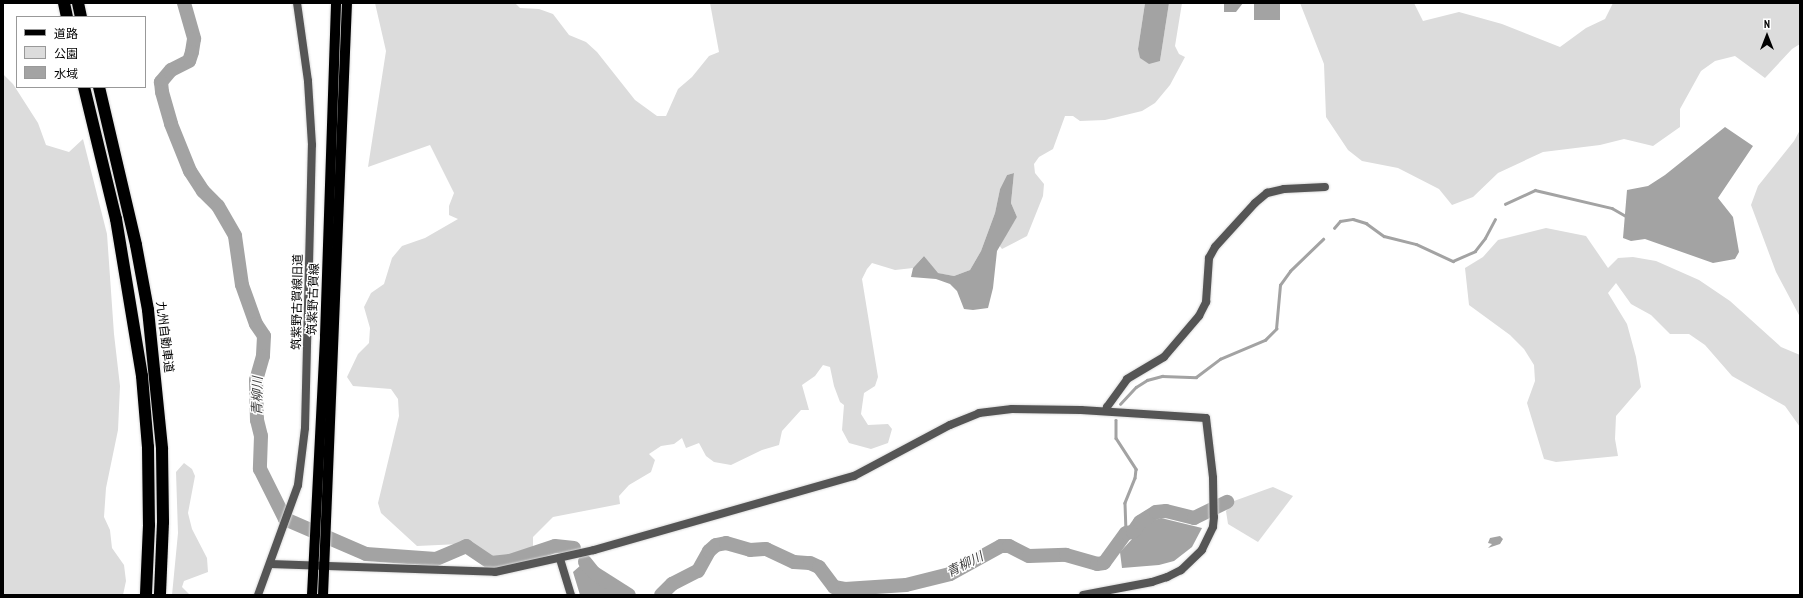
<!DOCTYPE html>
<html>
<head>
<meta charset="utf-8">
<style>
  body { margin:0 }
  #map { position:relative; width:1803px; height:598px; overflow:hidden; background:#fff; font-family:"PT Sans Narrow","Noto Sans JP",sans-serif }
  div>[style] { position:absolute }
  .green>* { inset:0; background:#dcdcdc }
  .water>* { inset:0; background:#a3a3a3 }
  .stream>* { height:2.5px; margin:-1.25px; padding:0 1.25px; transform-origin:1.25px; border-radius:1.25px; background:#a3a3a3 }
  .river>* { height:14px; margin:-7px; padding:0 7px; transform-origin:7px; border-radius:7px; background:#a3a3a3 }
  .roads { filter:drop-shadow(0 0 1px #dbdbdb) drop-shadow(0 0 1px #dbdbdb) }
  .tertiary>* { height:8px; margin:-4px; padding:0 4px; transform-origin:4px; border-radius:4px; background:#555 }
  .primary>* { height:10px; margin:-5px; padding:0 5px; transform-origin:5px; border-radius:5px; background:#000 }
  .motorway>* { height:12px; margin:-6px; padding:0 6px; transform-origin:6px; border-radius:6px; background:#000 }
  span { translate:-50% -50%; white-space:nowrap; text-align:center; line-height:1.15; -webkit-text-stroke:3px #fff; paint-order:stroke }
  .street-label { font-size:12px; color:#000 }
  .water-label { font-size:13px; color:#444; font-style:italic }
  .frame { position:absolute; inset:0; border:4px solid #000; pointer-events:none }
  .legend { position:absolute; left:16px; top:16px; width:130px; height:72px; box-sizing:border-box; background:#fff; border:1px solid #999; margin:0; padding:5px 7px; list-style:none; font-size:12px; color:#000 }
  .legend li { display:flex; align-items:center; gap:8px; height:20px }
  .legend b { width:20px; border:1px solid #999 }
  .north { position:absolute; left:1747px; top:16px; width:40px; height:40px; -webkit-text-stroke:3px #fff; paint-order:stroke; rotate:0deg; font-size:11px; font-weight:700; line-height:16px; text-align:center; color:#000 }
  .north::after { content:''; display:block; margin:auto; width:14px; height:18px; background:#000; clip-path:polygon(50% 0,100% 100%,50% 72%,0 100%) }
</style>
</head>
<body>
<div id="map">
  <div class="green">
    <div style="clip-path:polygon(375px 3px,515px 3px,520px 8px,539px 9px,553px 14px,569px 35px,586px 42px,597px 52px,635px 100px,657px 116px,666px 116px,678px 89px,692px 77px,709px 56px,719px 52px,710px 3px,1145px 3px,1138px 49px,1160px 61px,1169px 3px,1182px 3px,1175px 46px,1179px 54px,1185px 57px,1170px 85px,1155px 103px,1142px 111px,1105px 120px,1080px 121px,1073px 116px,1065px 116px,1053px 149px,1039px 157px,1034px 164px,1035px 173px,1044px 184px,1043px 196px,1027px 236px,1002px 249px,999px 245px,1017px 217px,1011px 203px,1014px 173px,1007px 175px,1000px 189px,995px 213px,981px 251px,970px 270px,954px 276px,937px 273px,924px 256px,913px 268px,895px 270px,872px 263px,867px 269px,862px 279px,878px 377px,875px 386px,864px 393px,861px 414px,868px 425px,888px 424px,892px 429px,888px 443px,871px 449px,849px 443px,842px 430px,844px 405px,840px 402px,834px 386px,830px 367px,823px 365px,815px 376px,802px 385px,809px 410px,801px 410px,782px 431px,779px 445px,762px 450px,731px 465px,714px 462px,706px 456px,699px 443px,686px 448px,682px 438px,674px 444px,661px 446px,649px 454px,655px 460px,651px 472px,629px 485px,619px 496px,620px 504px,553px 517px,533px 537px,533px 546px,522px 557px,494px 561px,479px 550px,460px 544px,417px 546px,381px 513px,378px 503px,399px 416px,398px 399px,391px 389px,353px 386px,347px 377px,358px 354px,369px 343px,370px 328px,364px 307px,371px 293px,384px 284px,392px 258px,402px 246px,425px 238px,458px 219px,449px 215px,449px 206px,454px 193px,430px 145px,368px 167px,386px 51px)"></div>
    <div style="clip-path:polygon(1300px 3px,1414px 3px,1423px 21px,1459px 12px,1502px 24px,1560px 47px,1586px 28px,1605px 19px,1613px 3px,1800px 3px,1800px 44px,1792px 49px,1765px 78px,1735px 56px,1715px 61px,1701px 71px,1680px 109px,1680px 127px,1653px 146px,1624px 139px,1600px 145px,1543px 152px,1498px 173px,1473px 197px,1452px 205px,1439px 189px,1398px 168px,1362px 161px,1348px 150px,1326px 117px,1324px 64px)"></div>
    <div style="clip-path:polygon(3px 74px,13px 84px,38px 123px,46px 145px,69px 152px,83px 139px,107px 234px,114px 334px,120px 386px,118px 430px,106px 488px,104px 517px,110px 530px,112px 548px,124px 565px,126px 581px,123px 595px,3px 595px)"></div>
    <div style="clip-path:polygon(1800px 130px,1800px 317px,1776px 272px,1751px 205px,1758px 186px,1794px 141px)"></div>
    <div style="clip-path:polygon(1546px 228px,1586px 236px,1608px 268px,1618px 258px,1633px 257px,1656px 261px,1699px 280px,1730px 301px,1781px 347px,1800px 355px,1800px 427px,1785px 406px,1732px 376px,1705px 345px,1689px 334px,1670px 334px,1651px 315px,1631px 304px,1616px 283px,1608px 293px,1627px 324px,1636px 357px,1641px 387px,1616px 416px,1615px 439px,1618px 456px,1556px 462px,1544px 459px,1527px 403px,1535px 381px,1534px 365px,1524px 349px,1510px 335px,1469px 305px,1465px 268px,1483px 257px,1498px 240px)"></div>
    <div style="clip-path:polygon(184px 463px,192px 469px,195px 476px,188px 513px,192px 529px,207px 558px,208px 572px,184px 581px,182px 587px,190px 595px,172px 595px,178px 533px,176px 472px)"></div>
    <div style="clip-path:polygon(1273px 487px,1293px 496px,1258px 542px,1228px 524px,1226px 511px,1234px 501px)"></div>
  </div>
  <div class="water">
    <div style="clip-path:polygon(1145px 3px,1169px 3px,1160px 61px,1149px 64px,1140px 58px,1138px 49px)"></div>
    <div style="clip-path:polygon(1224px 3px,1243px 3px,1236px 12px,1224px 12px)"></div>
    <div style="clip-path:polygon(1254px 3px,1280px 3px,1280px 20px,1254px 20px)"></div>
    <div style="clip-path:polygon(1725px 127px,1753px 146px,1718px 198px,1733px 217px,1739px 252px,1735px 259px,1713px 263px,1645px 239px,1631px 241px,1623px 238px,1627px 190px,1648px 186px,1665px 175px)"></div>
    <div style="clip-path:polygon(1014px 173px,1011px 203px,1017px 217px,997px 251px,993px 288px,988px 308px,973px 310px,964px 309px,957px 291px,950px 284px,936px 279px,911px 277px,913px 268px,924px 256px,938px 273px,954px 276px,970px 270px,981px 251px,995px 213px,1000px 189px,1007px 175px)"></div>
    <div style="clip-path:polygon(1161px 518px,1202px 528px,1192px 547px,1174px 561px,1159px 565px,1122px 568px,1120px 552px,1148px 522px)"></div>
    <div style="clip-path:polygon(1500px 536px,1503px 539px,1500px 544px,1488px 548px,1492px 544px,1488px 543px,1490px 538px)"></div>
    <div style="clip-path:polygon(581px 565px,592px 577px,622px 595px,580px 595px,573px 572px)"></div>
  </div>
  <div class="stream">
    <div style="left:1505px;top:204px;width:33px;rotate:-25deg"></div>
    <div style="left:1535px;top:190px;width:79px;rotate:13.2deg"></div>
    <div style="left:1612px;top:208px;width:16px;rotate:30deg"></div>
    <div style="left:1334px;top:228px;width:9px;rotate:-49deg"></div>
    <div style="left:1340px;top:221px;width:13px;rotate:-9deg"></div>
    <div style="left:1353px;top:219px;width:14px;rotate:17deg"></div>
    <div style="left:1366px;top:223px;width:22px;rotate:36deg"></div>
    <div style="left:1384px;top:236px;width:33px;rotate:14deg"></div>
    <div style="left:1416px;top:244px;width:41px;rotate:24.7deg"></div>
    <div style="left:1453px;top:261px;width:24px;rotate:-24deg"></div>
    <div style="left:1475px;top:251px;width:16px;rotate:-52deg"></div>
    <div style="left:1485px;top:238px;width:21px;rotate:-62deg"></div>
    <div style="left:1120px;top:404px;width:23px;rotate:-47deg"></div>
    <div style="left:1136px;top:387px;width:13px;rotate:-32deg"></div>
    <div style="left:1147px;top:380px;width:16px;rotate:-15deg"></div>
    <div style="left:1162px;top:376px;width:34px;rotate:2deg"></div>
    <div style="left:1196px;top:377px;width:30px;rotate:-37deg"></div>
    <div style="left:1220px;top:359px;width:49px;rotate:-22.9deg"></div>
    <div style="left:1265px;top:340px;width:16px;rotate:-45deg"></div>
    <div style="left:1276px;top:329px;width:44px;rotate:-84.8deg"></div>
    <div style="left:1280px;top:285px;width:17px;rotate:-54deg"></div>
    <div style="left:1290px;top:271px;width:46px;rotate:-44.1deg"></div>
    <div style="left:1116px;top:420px;width:18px;rotate:90deg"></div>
    <div style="left:1116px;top:438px;width:37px;rotate:57deg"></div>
    <div style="left:1136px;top:469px;width:9px;rotate:96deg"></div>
    <div style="left:1135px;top:478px;width:27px;rotate:112deg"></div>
    <div style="left:1125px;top:503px;width:30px;rotate:88deg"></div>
  </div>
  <div class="river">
    <div style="left:184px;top:3px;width:37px;rotate:74deg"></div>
    <div style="left:194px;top:39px;width:13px;rotate:99deg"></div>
    <div style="left:192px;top:52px;width:9px;rotate:108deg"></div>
    <div style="left:189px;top:61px;width:20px;rotate:153deg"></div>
    <div style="left:171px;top:70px;width:16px;rotate:130deg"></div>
    <div style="left:161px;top:82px;width:10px;rotate:84deg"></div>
    <div style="left:162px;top:92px;width:33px;rotate:74deg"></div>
    <div style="left:171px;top:124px;width:51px;rotate:68deg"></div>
    <div style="left:190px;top:171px;width:24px;rotate:57deg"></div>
    <div style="left:203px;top:191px;width:21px;rotate:45deg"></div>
    <div style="left:218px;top:206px;width:34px;rotate:60deg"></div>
    <div style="left:235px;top:236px;width:49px;rotate:81.9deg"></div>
    <div style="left:242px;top:285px;width:41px;rotate:70.3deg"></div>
    <div style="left:256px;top:324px;width:14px;rotate:56deg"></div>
    <div style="left:264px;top:336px;width:20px;rotate:93deg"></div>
    <div style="left:263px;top:356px;width:25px;rotate:106deg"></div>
    <div style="left:256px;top:380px;width:40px;rotate:88.6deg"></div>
    <div style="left:257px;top:420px;width:16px;rotate:76deg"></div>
    <div style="left:261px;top:436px;width:33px;rotate:92deg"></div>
    <div style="left:260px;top:469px;width:56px;rotate:63.4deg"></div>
    <div style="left:285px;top:519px;width:88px;rotate:23.4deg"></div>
    <div style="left:366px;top:554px;width:70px;rotate:4.1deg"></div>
    <div style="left:436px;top:559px;width:33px;rotate:-23deg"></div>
    <div style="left:466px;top:546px;width:30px;rotate:34deg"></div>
    <div style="left:491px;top:563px;width:19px;rotate:-6deg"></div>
    <div style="left:510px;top:561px;width:47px;rotate:-18.4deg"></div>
    <div style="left:555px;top:546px;width:19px;rotate:6deg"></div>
    <div style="left:585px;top:562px;width:14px;rotate:51deg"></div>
    <div style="left:594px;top:573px;width:41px;rotate:32.2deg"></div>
    <div style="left:661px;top:595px;width:16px;rotate:-45deg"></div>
    <div style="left:672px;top:584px;width:29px;rotate:-27deg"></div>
    <div style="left:698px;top:571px;width:23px;rotate:-61deg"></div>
    <div style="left:709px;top:551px;width:9px;rotate:-41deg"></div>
    <div style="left:716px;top:545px;width:10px;rotate:-11deg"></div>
    <div style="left:726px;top:543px;width:25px;rotate:16deg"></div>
    <div style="left:750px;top:550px;width:16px;rotate:-4deg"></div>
    <div style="left:766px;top:549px;width:31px;rotate:25deg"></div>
    <div style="left:794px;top:562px;width:16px;rotate:4deg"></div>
    <div style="left:810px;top:563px;width:10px;rotate:24deg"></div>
    <div style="left:819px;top:567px;width:25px;rotate:53deg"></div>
    <div style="left:834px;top:587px;width:11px;rotate:10deg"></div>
    <div style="left:845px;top:589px;width:61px;rotate:-3.8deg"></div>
    <div style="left:906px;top:585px;width:45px;rotate:-14deg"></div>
    <div style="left:950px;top:574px;width:58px;rotate:-28.8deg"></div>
    <div style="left:1001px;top:546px;width:8px"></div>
    <div style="left:1009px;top:546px;width:22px;rotate:27deg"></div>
    <div style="left:1029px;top:556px;width:37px;rotate:-2deg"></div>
    <div style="left:1066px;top:555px;width:32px;rotate:16deg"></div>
    <div style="left:1097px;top:564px;width:7px;rotate:-8deg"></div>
    <div style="left:1104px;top:563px;width:37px;rotate:-54deg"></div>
    <div style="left:1126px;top:533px;width:7px;rotate:-8deg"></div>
    <div style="left:1133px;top:532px;width:12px;rotate:-55deg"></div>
    <div style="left:1140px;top:522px;width:19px;rotate:-32deg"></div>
    <div style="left:1156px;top:512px;width:10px;rotate:-6deg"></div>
    <div style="left:1166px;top:511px;width:29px;rotate:14deg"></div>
    <div style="left:1194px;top:518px;width:37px;rotate:-26deg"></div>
  </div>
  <div class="roads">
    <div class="tertiary">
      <div style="left:1106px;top:411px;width:4px;rotate:-76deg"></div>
      <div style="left:1107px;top:407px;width:34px;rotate:-54deg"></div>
      <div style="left:1127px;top:379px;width:43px;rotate:-30.7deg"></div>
      <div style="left:1164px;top:357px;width:54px;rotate:-49.5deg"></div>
      <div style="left:1199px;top:316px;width:16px;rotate:-63deg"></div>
      <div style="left:1206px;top:302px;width:44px;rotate:-86.1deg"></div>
      <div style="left:1209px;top:258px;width:13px;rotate:-61deg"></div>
      <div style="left:1215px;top:247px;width:59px;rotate:-47.7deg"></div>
      <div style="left:1255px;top:203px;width:16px;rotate:-40deg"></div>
      <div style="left:1267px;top:193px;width:17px;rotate:-13deg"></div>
      <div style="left:1284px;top:189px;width:41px;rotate:-2.8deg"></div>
      <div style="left:560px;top:559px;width:38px;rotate:73deg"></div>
      <div style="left:270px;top:564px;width:225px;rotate:2deg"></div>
      <div style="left:495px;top:572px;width:101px;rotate:-12.5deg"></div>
      <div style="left:594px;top:550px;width:270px;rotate:-15.9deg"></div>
      <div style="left:854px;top:476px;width:109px;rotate:-28deg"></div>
      <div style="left:950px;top:425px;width:31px;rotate:-22deg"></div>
      <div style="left:979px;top:413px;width:33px;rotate:-7deg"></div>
      <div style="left:1012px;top:409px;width:69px;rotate:0.8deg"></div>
      <div style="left:1081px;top:410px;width:125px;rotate:3.7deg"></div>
      <div style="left:1206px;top:418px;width:60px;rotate:83.3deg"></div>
      <div style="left:1213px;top:478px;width:39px;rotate:89deg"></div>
      <div style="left:1214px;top:517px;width:10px;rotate:96deg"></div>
      <div style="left:1213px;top:527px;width:25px;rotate:116deg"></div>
      <div style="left:1202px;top:550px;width:29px;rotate:136deg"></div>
      <div style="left:1181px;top:570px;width:16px;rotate:153deg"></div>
      <div style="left:1167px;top:577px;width:16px;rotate:162deg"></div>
      <div style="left:1152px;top:582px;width:70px;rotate:169.3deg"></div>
      <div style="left:258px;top:595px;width:117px;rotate:-70deg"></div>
      <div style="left:298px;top:485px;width:57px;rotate:-83deg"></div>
      <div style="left:305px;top:428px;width:283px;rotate:-88.6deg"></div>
      <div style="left:312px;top:145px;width:64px;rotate:-93.6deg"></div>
      <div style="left:308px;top:81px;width:79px;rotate:-98deg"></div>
    </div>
    <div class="primary">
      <div style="left:312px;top:595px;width:259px;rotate:-87.1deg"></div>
      <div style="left:325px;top:336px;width:333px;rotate:-88.1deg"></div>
      <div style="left:323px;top:595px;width:592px;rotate:-87.68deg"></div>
    </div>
    <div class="motorway">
      <div style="left:64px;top:3px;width:14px;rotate:78deg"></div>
      <div style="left:78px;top:3px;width:14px;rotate:78deg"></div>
      <div style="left:84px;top:87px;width:136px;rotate:76.4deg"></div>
      <div style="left:116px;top:219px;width:159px;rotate:80.6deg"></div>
      <div style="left:142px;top:376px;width:71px;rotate:85.2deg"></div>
      <div style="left:148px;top:447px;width:78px;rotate:89.3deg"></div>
      <div style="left:149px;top:525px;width:70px;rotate:92.5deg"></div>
      <div style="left:99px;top:87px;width:162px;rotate:76.8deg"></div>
      <div style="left:136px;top:245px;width:66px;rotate:79.5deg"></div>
      <div style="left:148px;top:310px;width:140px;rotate:84.2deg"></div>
      <div style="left:162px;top:449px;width:73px;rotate:89.2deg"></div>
      <div style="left:163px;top:522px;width:73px;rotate:92.4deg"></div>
    </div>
  </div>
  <div class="street-label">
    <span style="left:313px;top:299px;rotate:-88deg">筑紫野古賀線</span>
    <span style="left:297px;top:302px;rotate:-89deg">筑紫野古賀線旧道</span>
    <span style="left:165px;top:337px;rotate:83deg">九州自動車道</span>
  </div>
  <div class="water-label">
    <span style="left:258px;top:396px;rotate:-89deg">青柳川</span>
    <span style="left:965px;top:565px;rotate:-27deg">青柳川</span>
  </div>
  <div class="frame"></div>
  <ul class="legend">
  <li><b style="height:5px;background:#000"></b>道路</li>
  <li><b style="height:11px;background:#dcdcdc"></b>公園</li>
  <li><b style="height:11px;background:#a3a3a3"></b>水域</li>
  </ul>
  <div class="north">N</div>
</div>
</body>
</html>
